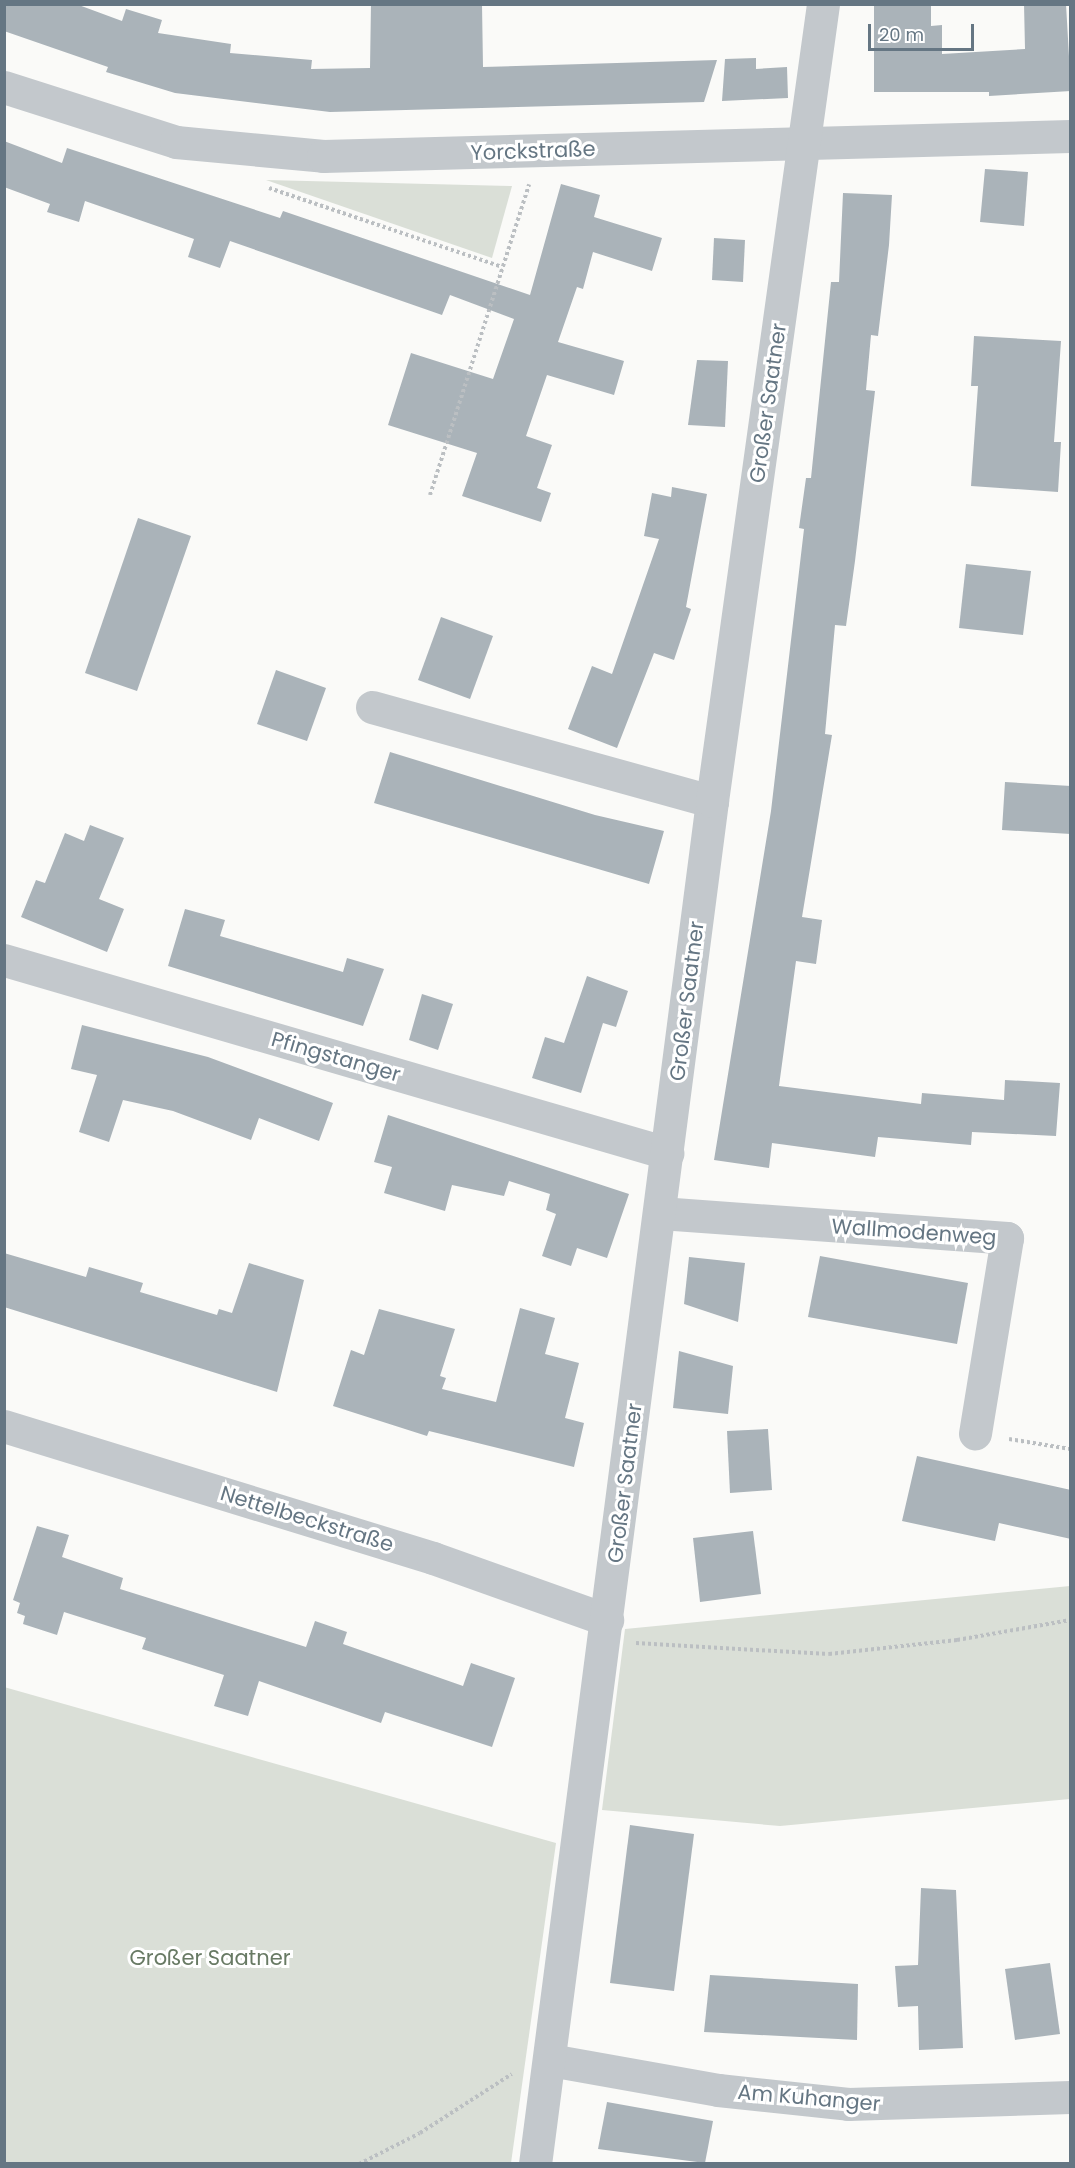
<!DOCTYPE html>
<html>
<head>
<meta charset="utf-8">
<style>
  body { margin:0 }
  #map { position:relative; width:1075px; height:2168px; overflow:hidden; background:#fafaf8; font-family:Poppins,sans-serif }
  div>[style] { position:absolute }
  .green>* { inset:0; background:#dadfd7 }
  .building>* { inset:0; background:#aab3b9 }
  .path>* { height:4px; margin-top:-2px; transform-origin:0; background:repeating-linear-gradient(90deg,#bbbfc2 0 3px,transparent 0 6px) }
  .minor>* { height:33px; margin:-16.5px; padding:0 16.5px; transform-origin:16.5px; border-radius:16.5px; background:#c3c8cc }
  span { translate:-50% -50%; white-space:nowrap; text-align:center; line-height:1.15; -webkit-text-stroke:6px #fff; paint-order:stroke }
  .street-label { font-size:21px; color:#657683 }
  .park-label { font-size:21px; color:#687a64 }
  .frame { position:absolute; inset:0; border:6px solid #657683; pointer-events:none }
  .scale { position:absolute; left:868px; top:24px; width:106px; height:27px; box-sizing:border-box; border:3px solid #657683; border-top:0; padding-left:8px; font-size:18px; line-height:21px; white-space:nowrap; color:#657683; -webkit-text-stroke:4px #fff; paint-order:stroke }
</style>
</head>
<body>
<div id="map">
  <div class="green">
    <div style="clip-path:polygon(266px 180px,512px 186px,492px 258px)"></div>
    <div style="clip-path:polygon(1070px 1586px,1070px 1799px,780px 1826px,602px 1810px,625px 1629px)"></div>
    <div style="clip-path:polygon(4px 1687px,556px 1843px,511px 2163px,5px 2163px)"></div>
  </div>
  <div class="building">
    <div style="clip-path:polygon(4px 4px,76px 4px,122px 21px,126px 9px,162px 20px,158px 33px,231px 44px,230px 53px,312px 60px,311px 69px,370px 68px,371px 4px,482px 4px,483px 67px,717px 60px,704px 102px,330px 112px,175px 93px,106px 72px,108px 67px,4px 31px)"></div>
    <div style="clip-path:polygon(874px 4px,931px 4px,931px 26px,942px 25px,942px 54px,1025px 49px,1024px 4px,1066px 4px,1071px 91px,989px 96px,989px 92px,874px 92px)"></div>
    <div style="clip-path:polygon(756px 58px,756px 69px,787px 67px,788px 98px,722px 101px,725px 59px)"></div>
    <div style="clip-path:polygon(4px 141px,62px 163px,67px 148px,280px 218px,283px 211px,530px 295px,561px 184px,600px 195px,594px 217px,662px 238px,652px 271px,593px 252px,583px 289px,577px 287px,558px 342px,624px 361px,614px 395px,547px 375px,526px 436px,552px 445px,537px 488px,551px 493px,541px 522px,462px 496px,477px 453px,388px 425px,411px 353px,493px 379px,514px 319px,450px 295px,442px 315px,230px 241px,220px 268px,188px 257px,194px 239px,85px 201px,79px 222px,47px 212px,50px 204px,4px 187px)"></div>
    <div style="clip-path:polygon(985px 169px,1028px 172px,1024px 226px,980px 222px)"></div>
    <div style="clip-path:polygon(843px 193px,892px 195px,889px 245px,878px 336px,871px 335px,866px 390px,875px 391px,855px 561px,846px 626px,835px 625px,825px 734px,832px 735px,802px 917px,822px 920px,816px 964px,796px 961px,779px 1086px,921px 1104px,922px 1093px,1004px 1100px,1005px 1080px,1060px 1083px,1056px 1136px,972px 1132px,971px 1145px,878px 1137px,875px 1157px,772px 1143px,769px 1168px,714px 1160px,771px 811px,804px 529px,799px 528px,806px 478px,811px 478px,831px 282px,839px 282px)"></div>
    <div style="clip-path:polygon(714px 238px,745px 240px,743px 282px,712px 280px)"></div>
    <div style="clip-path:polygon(974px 336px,1061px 341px,1054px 442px,1061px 442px,1058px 492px,971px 486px,978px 386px,971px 386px)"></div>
    <div style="clip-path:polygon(697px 360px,728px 361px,725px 427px,688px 425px)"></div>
    <div style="clip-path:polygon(672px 487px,707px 494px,686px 607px,691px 609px,674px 660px,654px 653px,617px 748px,568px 729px,592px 666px,612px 674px,659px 539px,644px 536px,652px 493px,671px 497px)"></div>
    <div style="clip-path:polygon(138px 518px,191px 536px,137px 691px,85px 673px)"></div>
    <div style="clip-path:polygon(966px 564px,1031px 571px,1023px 635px,959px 628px)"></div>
    <div style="clip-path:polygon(441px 617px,493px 636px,470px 699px,418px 680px)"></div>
    <div style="clip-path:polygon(276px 670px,326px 688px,307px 741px,257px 724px)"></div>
    <div style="clip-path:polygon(390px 752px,595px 815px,664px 831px,649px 884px,374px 803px)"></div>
    <div style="clip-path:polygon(1005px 782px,1071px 786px,1071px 834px,1002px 830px)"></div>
    <div style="clip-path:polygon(90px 825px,124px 838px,99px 899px,124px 909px,107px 952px,21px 917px,36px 880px,45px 883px,65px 833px,84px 841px)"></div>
    <div style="clip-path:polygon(185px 909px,225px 920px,220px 936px,343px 972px,347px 958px,384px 969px,363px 1026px,168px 966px)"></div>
    <div style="clip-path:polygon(587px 976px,628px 991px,616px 1027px,603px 1023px,581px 1093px,532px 1078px,545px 1037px,564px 1043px)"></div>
    <div style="clip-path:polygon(422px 994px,453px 1004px,438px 1050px,409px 1040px)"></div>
    <div style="clip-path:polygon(82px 1025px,208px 1057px,333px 1103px,319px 1141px,259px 1118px,251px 1140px,173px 1111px,123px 1100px,109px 1142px,79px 1132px,97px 1075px,71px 1069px)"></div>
    <div style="clip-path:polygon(388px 1115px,629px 1194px,607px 1258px,577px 1248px,571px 1266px,542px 1256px,556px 1214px,546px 1210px,550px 1194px,509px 1181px,504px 1196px,452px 1185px,445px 1211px,384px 1193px,392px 1167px,374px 1162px)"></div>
    <div style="clip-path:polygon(4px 1253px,86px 1277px,89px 1267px,143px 1283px,140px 1292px,217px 1315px,219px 1309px,232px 1313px,249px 1263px,304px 1280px,277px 1392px,4px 1307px)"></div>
    <div style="clip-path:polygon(820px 1256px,968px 1283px,957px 1344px,808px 1317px)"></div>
    <div style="clip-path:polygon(689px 1257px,745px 1263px,738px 1322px,684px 1304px)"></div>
    <div style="clip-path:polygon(520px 1308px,555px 1318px,545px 1354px,579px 1363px,565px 1418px,584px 1423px,574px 1467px,429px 1431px,427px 1436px,333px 1406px,351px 1350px,364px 1355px,379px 1309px,455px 1329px,440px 1376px,446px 1378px,442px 1389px,496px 1402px)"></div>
    <div style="clip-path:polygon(679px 1351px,733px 1366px,728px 1414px,673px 1408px)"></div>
    <div style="clip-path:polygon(768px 1429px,772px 1490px,730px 1493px,727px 1431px)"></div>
    <div style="clip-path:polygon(917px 1456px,1071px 1490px,1071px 1539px,999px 1523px,995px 1541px,902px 1521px)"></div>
    <div style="clip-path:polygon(37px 1526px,69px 1535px,62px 1557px,123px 1578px,120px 1589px,306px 1647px,315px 1621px,347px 1632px,343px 1644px,463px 1686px,471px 1663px,515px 1678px,492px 1747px,385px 1712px,381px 1723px,259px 1681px,248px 1716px,214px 1706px,224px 1675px,142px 1649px,146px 1638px,64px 1612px,57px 1635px,23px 1624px,25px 1616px,17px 1613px,20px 1603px,13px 1600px)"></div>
    <div style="clip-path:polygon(753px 1531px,761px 1594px,700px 1602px,693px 1538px)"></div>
    <div style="clip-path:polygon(630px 1825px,694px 1834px,674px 1991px,610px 1983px)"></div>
    <div style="clip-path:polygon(921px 1888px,956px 1890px,963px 2048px,919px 2050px,918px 2006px,898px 2007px,895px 1966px,918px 1965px)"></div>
    <div style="clip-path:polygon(1050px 1963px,1060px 2034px,1015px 2040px,1005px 1969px)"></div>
    <div style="clip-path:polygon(710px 1975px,858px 1984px,857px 2040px,704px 2032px)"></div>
    <div style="clip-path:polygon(607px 2102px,713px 2121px,705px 2163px,598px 2149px)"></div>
  </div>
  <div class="path">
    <div style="left:269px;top:188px;width:246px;rotate:18.7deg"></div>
    <div style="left:430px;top:495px;width:326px;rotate:-72.3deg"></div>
    <div style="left:1009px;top:1439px;width:62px;rotate:9.3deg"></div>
    <div style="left:636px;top:1643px;width:193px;rotate:3.3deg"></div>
    <div style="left:829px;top:1654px;width:129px;rotate:-6.2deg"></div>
    <div style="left:957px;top:1640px;width:115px;rotate:-10deg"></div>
    <div style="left:359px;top:2164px;width:68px;rotate:-26.9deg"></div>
    <div style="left:420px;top:2133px;width:109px;rotate:-32.7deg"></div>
  </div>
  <div class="minor">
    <div style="left:4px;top:87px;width:181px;rotate:17.7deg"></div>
    <div style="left:176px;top:142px;width:148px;rotate:5.4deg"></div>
    <div style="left:323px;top:156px;width:747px;rotate:-1.53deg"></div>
    <div style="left:372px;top:707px;width:353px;rotate:15.5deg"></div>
    <div style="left:4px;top:960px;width:691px;rotate:16.23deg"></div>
    <div style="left:660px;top:1213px;width:348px;rotate:4.1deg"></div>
    <div style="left:1007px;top:1238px;width:198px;rotate:99.3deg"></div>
    <div style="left:4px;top:1426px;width:449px;rotate:17.1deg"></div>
    <div style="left:433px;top:1558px;width:185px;rotate:19.6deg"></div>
    <div style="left:550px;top:2060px;width:171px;rotate:10.1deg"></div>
    <div style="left:718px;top:2090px;width:131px;rotate:6.1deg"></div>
    <div style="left:848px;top:2104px;width:222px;rotate:-1.8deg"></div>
    <div style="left:535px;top:2164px;width:1374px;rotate:-82.6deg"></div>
    <div style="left:712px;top:801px;width:805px;rotate:-82.07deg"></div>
  </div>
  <div class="street-label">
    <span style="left:533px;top:151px;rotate:-2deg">Yorckstraße</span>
    <span style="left:768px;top:403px;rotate:-82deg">Großer Saatner</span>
    <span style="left:687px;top:1001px;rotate:-83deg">Großer Saatner</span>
    <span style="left:336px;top:1057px;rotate:16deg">Pfingstanger</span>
    <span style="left:914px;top:1232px;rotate:4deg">Wallmodenweg</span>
    <span style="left:625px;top:1483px;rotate:-83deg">Großer Saatner</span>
    <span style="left:307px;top:1519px;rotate:17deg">Nettelbeckstraße</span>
    <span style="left:809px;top:2098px;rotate:5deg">Am Kuhanger</span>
  </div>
  <div class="park-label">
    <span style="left:210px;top:1958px">Großer Saatner</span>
  </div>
  <div class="frame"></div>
  <div class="scale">20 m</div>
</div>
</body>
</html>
